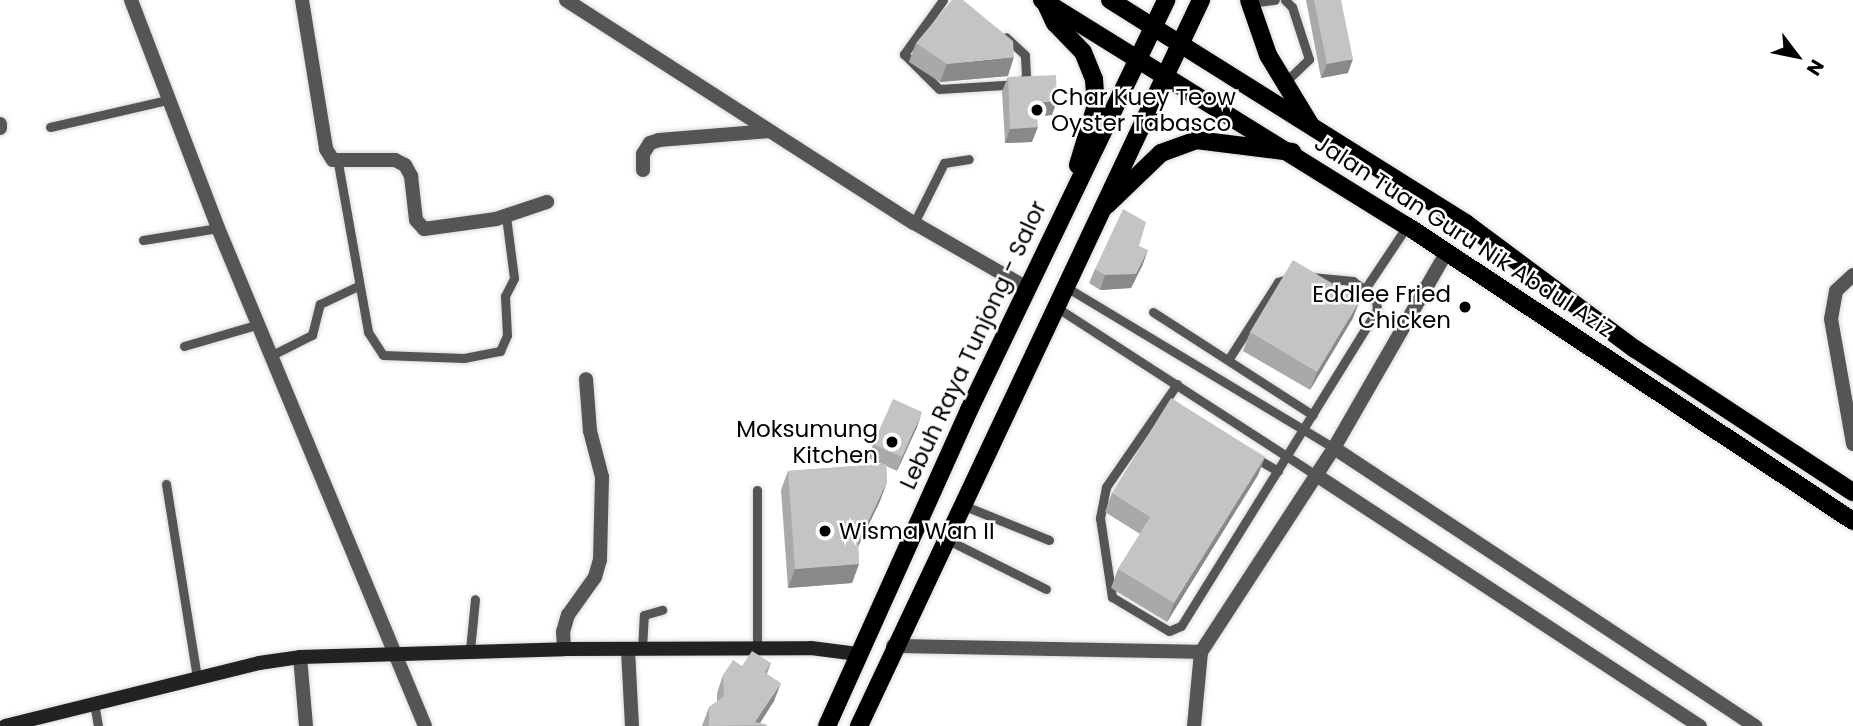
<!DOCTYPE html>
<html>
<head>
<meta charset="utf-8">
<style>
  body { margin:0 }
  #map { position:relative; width:1853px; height:726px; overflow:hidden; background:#fff; font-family:Poppins,sans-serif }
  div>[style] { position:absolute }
  .roads { filter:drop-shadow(0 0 2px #dbdbdb) drop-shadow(0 0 2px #dbdbdb) }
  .service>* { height:9px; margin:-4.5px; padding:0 4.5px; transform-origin:4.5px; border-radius:4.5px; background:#555 }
  .minor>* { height:14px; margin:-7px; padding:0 7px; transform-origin:7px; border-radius:7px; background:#555 }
  .secondary>* { height:14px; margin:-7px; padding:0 7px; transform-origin:7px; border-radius:7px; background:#222 }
  .primary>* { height:18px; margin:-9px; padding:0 9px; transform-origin:9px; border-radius:9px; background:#000 }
  .wall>* { inset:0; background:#a9a9a9 }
  .shaded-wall>* { inset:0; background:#898989 }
  .building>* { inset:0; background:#c4c4c4 }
  .dots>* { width:19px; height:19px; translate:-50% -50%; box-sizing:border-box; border:4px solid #fff; border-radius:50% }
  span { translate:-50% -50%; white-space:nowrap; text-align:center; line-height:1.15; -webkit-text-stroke:5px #fff; paint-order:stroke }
  .poi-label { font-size:23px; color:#000 }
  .left { translate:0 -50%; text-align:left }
  .right { translate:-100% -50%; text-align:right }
  .street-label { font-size:23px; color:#000 }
  .north { position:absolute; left:1762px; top:21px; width:70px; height:70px; -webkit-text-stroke:5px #fff; paint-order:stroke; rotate:122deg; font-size:19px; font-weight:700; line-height:28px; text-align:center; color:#000 }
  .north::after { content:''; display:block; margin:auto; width:24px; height:32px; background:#000; clip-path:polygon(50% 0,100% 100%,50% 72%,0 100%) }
</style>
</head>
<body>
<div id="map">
  <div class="roads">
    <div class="service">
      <div style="left:943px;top:0;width:67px;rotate:125.8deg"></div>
      <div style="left:904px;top:54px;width:49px;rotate:45deg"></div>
      <div style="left:939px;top:89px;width:81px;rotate:-3.5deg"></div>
      <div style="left:1020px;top:84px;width:10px;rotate:-53deg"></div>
      <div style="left:1026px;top:76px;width:21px;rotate:-93deg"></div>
      <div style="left:1025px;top:55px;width:26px;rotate:-137deg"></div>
      <div style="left:1285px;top:0;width:10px;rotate:45deg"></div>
      <div style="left:1292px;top:7px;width:55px;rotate:71.9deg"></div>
      <div style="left:1309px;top:59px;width:32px;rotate:136deg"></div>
      <div style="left:1249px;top:3px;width:26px;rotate:-7deg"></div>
      <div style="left:50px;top:127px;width:124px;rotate:-13deg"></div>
      <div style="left:338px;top:163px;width:172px;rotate:79.9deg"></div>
      <div style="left:368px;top:332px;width:27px;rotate:57deg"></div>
      <div style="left:383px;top:355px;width:81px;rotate:2.1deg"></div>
      <div style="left:464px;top:358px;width:37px;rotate:-11deg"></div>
      <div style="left:500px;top:351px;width:17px;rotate:-66deg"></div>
      <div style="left:507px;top:335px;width:39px;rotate:-93deg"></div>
      <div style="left:505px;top:296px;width:20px;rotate:-63deg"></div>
      <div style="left:514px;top:278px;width:63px;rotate:-97.4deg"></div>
      <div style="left:914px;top:223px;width:67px;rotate:-63.4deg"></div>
      <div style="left:944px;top:163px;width:25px;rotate:-9deg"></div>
      <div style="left:143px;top:240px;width:76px;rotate:-9.1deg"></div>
      <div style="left:1066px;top:287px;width:313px;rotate:31deg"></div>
      <div style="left:1365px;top:289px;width:76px;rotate:-56.3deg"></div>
      <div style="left:1056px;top:307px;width:310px;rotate:32.9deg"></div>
      <div style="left:1153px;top:312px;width:190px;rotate:32.8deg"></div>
      <div style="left:184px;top:346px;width:78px;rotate:-16.3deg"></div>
      <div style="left:272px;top:355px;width:45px;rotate:-26.6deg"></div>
      <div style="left:312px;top:335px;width:32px;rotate:-76deg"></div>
      <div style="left:320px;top:304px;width:42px;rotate:-25.3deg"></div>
      <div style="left:1228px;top:360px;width:93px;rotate:-57.3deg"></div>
      <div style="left:1278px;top:282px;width:16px;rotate:-18deg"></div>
      <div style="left:1177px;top:384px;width:125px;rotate:124.6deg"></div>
      <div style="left:1106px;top:487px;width:32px;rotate:101deg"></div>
      <div style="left:1100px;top:518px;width:80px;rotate:81.4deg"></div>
      <div style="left:1112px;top:597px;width:66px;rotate:30.8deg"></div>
      <div style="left:1169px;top:631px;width:13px;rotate:-23deg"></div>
      <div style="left:1181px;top:626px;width:372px;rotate:-58.2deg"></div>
      <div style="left:1377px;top:310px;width:12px;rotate:-95deg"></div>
      <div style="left:1376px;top:298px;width:29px;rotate:-144deg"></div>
      <div style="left:1353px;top:281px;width:42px;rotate:-174.6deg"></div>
      <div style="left:1252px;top:456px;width:30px;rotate:30deg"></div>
      <div style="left:166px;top:484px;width:196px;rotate:80.9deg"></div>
      <div style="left:960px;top:504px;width:96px;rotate:22deg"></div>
      <div style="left:944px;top:538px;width:114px;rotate:26.6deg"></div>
      <div style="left:757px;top:648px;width:158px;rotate:-90deg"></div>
      <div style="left:470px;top:650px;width:51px;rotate:-84.4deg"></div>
      <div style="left:642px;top:650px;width:35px;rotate:-87deg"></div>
      <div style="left:644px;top:615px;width:19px;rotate:-16deg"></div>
      <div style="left:94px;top:703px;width:23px;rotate:80deg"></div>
    </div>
    <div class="minor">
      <div style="left:131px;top:0;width:244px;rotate:69.1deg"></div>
      <div style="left:218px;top:228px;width:539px;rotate:67.43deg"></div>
      <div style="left:302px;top:0;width:151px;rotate:80.8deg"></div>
      <div style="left:326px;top:149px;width:13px;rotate:58deg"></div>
      <div style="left:333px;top:160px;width:62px"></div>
      <div style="left:395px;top:160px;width:11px;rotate:27deg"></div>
      <div style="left:405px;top:165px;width:13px;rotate:61deg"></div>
      <div style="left:411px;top:176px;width:44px;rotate:83.5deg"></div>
      <div style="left:416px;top:220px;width:12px;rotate:48deg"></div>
      <div style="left:424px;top:229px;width:73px;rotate:-7.9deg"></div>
      <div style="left:496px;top:219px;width:54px;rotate:-18.4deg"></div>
      <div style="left:566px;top:0;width:413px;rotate:32.7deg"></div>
      <div style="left:914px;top:223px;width:130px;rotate:29.9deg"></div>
      <div style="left:0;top:124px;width:4px;rotate:90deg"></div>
      <div style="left:643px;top:170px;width:16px;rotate:-90deg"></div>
      <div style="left:643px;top:154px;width:13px;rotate:-58deg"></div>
      <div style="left:650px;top:143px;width:9px;rotate:-18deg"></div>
      <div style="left:659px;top:140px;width:111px;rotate:-4.6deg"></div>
      <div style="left:1853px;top:275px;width:23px;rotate:137deg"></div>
      <div style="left:1836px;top:291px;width:28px;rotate:100deg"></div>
      <div style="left:1831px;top:319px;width:127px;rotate:80deg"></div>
      <div style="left:1334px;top:448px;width:505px;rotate:33.44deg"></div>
      <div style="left:1316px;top:475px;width:459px;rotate:33.2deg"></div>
      <div style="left:893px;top:646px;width:308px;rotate:1.1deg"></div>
      <div style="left:564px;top:649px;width:17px;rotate:-93deg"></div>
      <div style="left:563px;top:632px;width:18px;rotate:-74deg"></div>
      <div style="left:568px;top:615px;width:47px;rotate:-54.6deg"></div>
      <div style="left:595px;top:577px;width:18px;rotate:-74deg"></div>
      <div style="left:600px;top:560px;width:83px;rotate:-88.6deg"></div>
      <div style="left:602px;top:477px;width:48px;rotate:-104.6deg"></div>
      <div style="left:590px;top:431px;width:52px;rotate:-94.4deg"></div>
      <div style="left:628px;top:650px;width:76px;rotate:87deg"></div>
      <div style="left:300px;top:657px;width:69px;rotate:85deg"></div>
      <div style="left:1194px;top:726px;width:74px;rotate:-84.6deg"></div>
      <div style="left:1201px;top:652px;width:244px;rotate:-56.9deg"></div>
      <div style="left:1334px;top:448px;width:225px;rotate:-60.1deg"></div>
    </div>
    <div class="secondary">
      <div style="left:5px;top:726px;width:262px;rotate:-13.9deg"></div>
      <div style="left:259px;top:663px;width:41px;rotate:-8.3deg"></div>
      <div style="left:300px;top:657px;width:264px;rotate:-1.7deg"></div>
      <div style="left:564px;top:649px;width:247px;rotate:-0.2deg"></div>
      <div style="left:811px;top:648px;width:47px;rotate:7.3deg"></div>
    </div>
    <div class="primary">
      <div style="left:1042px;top:0;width:429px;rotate:31.8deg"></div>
      <div style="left:1407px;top:226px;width:535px;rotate:33.48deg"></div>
      <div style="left:1110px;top:0;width:421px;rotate:32.1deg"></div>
      <div style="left:1467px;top:224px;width:209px;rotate:36.7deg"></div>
      <div style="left:1635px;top:349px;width:261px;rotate:33.3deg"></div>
      <div style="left:1249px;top:0;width:58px;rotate:70.9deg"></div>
      <div style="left:1268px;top:55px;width:81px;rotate:58.7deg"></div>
      <div style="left:1045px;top:2px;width:23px;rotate:65deg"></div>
      <div style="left:1055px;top:23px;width:40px;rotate:46deg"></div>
      <div style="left:1083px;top:52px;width:29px;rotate:68deg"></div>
      <div style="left:1094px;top:79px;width:26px;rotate:86deg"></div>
      <div style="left:1096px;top:105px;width:63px;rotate:106.7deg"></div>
      <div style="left:1107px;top:205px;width:75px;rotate:-43.9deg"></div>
      <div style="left:1161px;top:153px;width:37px;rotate:-20deg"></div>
      <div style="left:1196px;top:140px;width:97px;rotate:7.1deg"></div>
      <div style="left:827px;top:726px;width:346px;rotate:-65.8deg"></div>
      <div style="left:969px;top:410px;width:455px;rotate:-64.3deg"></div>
      <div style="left:859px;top:726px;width:803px;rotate:-64.78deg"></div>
    </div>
  </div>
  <div class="wall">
    <div style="clip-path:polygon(1306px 0,1341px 0,1348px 73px,1321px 78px)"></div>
    <div style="clip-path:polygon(916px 43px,1008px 76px,940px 82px,909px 62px)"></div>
    <div style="clip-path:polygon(1008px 77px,1052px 115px,1037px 116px,1032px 142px,1005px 143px,1002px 91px)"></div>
    <div style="clip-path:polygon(1139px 246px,1143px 264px,1131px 288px,1100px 290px,1089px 283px,1095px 269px)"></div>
    <div style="clip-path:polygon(1353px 318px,1310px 390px,1243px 351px,1250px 332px)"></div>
    <div style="clip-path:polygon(917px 427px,897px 471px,886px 466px,887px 482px,880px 501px,858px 547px,859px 564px,852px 583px,788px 588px,781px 490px,788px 471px,882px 464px,868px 458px,873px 444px)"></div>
    <div style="clip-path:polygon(1265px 457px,1258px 475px,1167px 622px,1111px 588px,1118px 569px,1140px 534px,1105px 512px,1112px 493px)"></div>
    <div style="clip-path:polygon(771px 663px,767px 674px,774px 701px,760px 723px,768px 726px,702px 726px,709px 707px,717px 702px,717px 693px,723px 675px,742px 666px)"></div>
  </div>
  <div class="shaded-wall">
    <div style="clip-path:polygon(1014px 57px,1008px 76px,940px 82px,947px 64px)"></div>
    <div style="clip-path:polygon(1353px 59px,1348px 73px,1321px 78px,1327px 64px)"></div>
    <div style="clip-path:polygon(1057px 101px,1052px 115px,1031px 117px,1036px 102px)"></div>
    <div style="clip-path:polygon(1038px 127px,1032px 142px,1005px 143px,1010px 129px)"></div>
    <div style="clip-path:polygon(1148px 250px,1143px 264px,1131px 288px,1100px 290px,1105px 275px)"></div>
    <div style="clip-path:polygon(1360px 300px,1353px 318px,1310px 390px,1317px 372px)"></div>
    <div style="clip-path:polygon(922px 412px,917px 427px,897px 471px,902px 457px)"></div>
    <div style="clip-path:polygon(1265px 457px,1258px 475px,1167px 622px,1174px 603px)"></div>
    <div style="clip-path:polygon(887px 482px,880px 501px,851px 561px,858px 543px)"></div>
    <div style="clip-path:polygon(859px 564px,852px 583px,788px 588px,795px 569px)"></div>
    <div style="clip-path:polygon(781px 683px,774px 701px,758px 726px,755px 722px)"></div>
  </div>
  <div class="building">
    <div style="clip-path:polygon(952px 0,963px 0,1013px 41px,1014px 57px,947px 64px,916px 43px)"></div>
    <div style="clip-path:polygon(1314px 0,1341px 0,1353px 59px,1327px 64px)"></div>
    <div style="clip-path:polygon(1056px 75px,1057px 101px,1036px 102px,1038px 127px,1010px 129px,1008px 77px)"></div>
    <div style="clip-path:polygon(1123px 209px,1146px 222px,1139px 246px,1148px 250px,1136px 274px,1105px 275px,1095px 269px)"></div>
    <div style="clip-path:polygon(1293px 260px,1360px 300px,1317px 372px,1250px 332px)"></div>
    <div style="clip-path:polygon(1171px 398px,1265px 457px,1174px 603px,1118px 569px,1150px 517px,1112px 493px)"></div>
    <div style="clip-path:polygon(893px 399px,922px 412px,902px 457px,873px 444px)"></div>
    <div style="clip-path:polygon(886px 464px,887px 482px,858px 543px,859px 564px,795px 569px,788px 471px)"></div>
    <div style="clip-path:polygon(752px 651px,771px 663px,764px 672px,781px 683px,755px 722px,768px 725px,709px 726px,709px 707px,724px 696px,723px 675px,733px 660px,742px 666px)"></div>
  </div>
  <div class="dots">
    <div style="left:1037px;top:110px;background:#000"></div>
    <div style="left:1465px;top:307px;background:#000"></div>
    <div style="left:892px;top:442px;background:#000"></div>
    <div style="left:825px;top:531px;background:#000"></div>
  </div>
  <div class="poi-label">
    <span class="left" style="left:1051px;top:110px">Char Kuey Teow<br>Oyster Tabasco</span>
    <span class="right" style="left:1451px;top:307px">Eddlee Fried<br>Chicken</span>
    <span class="right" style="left:878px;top:442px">Moksumung<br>Kitchen</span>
    <span class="left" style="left:839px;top:531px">Wisma Wan II</span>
  </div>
  <div class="street-label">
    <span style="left:1464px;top:236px;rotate:33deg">Jalan Tuan Guru Nik Abdul Aziz</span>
    <span style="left:973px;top:345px;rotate:-65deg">Lebuh Raya Tunjong - Salor</span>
  </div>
  <div class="north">N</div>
</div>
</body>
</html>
